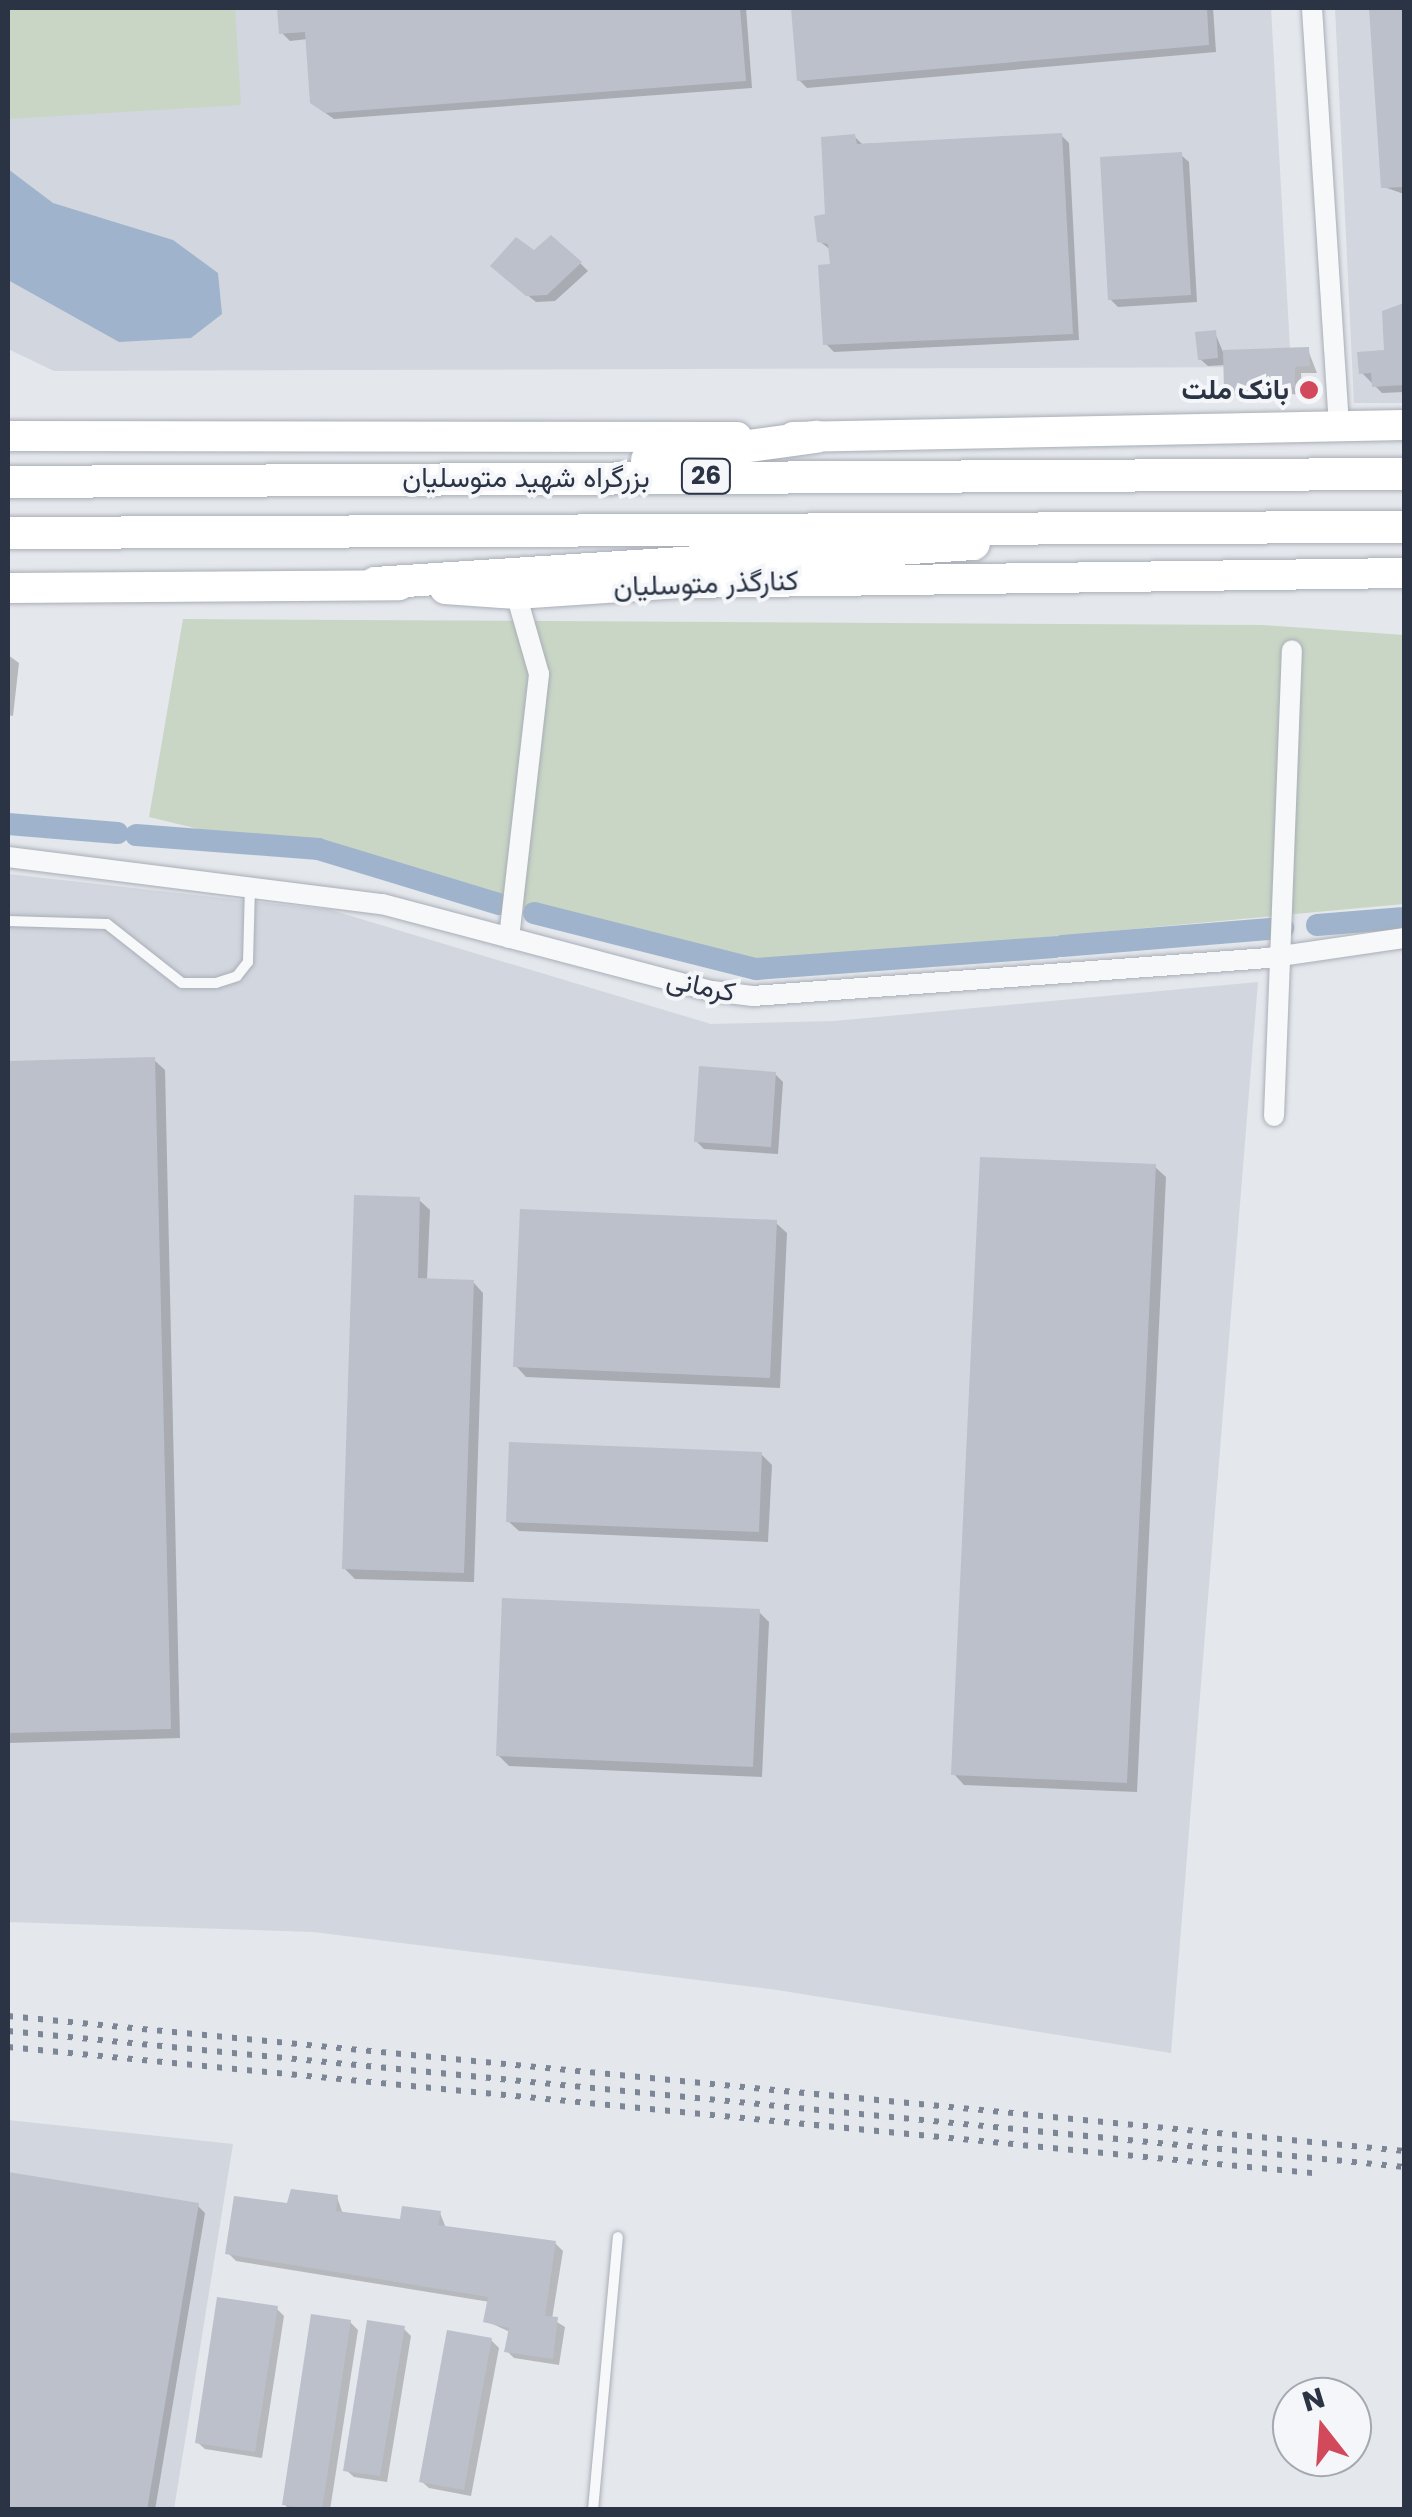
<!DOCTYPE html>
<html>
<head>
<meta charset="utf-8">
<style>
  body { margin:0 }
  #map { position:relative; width:1412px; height:2517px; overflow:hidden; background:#e4e7ec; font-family:Poppins,Vazirmatn,sans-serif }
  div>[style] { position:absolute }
  .built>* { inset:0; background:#d2d6de }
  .green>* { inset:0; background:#c9d6c5 }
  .water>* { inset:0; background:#9fb4cc }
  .shadow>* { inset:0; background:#0003 }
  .canal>* { height:22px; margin:-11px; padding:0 11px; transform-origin:11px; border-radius:11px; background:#9fb4cc }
  .building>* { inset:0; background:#bbc0ca }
  .roads { filter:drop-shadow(0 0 2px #a9aeb7) drop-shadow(0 0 2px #a9aeb7) }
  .service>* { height:10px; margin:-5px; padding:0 5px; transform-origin:5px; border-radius:5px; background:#f7f8fa }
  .minor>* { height:20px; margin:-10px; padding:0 10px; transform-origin:10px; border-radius:10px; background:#f7f8fa }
  .primary>* { height:30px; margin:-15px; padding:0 15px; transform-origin:15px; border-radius:15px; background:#fff }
  .trunk>* { height:32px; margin:-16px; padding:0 16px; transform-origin:16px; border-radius:16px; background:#fff }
  .rail>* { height:6px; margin-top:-3px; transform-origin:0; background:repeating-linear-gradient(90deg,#7d8696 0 5px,transparent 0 15px) }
  .dots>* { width:28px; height:28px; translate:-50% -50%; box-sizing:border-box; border:5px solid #f4f6f9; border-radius:50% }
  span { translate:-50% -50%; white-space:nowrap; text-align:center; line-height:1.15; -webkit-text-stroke:8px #f4f6f9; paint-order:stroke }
  .shield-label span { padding:2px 8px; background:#f4f6f9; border:2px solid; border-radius:8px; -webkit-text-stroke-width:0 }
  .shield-label { font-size:25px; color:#2b3445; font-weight:700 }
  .poi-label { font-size:28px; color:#2b3445; font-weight:700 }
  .right { translate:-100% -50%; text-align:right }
  .street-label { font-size:28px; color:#2b3445 }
  .frame { position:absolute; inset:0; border:10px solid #2b3445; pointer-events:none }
  .north { position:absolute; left:1272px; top:2377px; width:100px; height:100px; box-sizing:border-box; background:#f4f6f9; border:2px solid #a4a8b1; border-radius:50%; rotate:343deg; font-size:28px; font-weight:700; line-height:40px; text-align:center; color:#2b3445 }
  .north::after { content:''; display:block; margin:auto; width:35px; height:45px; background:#d1495b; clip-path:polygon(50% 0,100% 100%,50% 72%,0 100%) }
</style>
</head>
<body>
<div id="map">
  <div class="built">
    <div style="clip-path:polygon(8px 8px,1271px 8px,1291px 367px,54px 371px,8px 349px)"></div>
    <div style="clip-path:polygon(1335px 8px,1404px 8px,1404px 403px,1354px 403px)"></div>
    <div style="clip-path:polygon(8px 874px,331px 910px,711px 1024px,834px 1021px,1258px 982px,1171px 2053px,777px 1990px,314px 1932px,8px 1922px)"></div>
    <div style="clip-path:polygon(8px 2120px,233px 2144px,174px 2509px,8px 2510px)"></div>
  </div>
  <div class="green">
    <div style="clip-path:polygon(8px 8px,235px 8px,241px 105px,8px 119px)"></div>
    <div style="clip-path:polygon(183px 619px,1263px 625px,1404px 635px,1404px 904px,753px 964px,149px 817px)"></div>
  </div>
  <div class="water">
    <div style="clip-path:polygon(8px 169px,53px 203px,173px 240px,218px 273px,222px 314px,191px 338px,119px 342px,8px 280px)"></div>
  </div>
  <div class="shadow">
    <div style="clip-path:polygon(280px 8px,746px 8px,752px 88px,334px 119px,321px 110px,308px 39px,290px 41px,282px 33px)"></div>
    <div style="clip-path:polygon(793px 8px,1213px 8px,1216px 52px,807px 88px,799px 80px)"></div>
    <div style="clip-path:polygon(1371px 8px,1404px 8px,1404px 194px,1384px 187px)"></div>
    <div style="clip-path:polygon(1061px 135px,1069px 143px,1079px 340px,834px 352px,826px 344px,833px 266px,831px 250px,819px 241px,854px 136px,862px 144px)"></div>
    <div style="clip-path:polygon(1181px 155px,1189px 162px,1197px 302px,1118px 307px,1110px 299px)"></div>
    <div style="clip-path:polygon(534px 253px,580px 263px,588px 271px,555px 301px,536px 302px,501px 274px)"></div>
    <div style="clip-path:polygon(1404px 306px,1404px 392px,1382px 393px,1361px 372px,1387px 353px,1384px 313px)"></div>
    <div style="clip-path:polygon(1215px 333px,1223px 352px,1308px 350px,1317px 373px,1301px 373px,1302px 394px,1234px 396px,1226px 389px,1226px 365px,1208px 366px,1200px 359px)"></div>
    <div style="clip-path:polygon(8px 655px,19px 663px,13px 716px,8px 715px)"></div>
    <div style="clip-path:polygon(154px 1060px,165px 1070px,180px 1738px,8px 1743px,8px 1064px)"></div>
    <div style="clip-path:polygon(775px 1074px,783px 1082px,778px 1154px,704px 1149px,696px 1141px)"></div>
    <div style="clip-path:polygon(1155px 1167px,1166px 1177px,1137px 1792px,964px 1785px,954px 1774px)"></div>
    <div style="clip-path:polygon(419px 1200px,430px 1210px,427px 1280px,473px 1282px,483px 1293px,474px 1582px,355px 1579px,344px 1568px)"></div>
    <div style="clip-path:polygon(776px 1223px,787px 1233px,780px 1388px,526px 1377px,516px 1366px)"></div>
    <div style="clip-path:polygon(761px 1454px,772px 1465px,768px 1542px,519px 1531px,508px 1521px)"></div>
    <div style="clip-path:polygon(759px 1612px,769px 1622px,762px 1777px,509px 1766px,498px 1755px)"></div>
    <div style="clip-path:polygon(8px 2175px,198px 2206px,205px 2213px,155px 2510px,8px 2510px)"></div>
    <div style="clip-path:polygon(337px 2197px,343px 2214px,402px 2221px,440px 2213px,446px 2228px,555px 2243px,563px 2251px,552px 2319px,565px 2327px,559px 2365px,514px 2358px,507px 2351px,510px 2332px,486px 2321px,490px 2302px,236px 2261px,228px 2253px,289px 2205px)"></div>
    <div style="clip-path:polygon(276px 2308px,284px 2316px,262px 2458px,205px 2449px,197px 2442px)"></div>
    <div style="clip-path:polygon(350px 2322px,358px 2330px,330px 2510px,290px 2510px,284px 2504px)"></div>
    <div style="clip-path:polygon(403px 2328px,411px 2336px,387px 2482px,354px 2477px,346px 2470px)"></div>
    <div style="clip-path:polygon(491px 2340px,499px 2348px,471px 2496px,429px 2488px,421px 2481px)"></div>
  </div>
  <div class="canal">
    <div style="left:8px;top:824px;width:110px;rotate:4.7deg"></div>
    <div style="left:136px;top:835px;width:183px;rotate:4.4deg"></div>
    <div style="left:318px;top:849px;width:189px;rotate:16.9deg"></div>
    <div style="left:534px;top:913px;width:229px;rotate:14.2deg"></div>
    <div style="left:756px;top:969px;width:299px;rotate:-4.2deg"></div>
    <div style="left:1317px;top:925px;width:87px;rotate:-4.6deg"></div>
    <div style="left:1062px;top:946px;width:222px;rotate:-4.7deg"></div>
  </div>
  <div class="building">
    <div style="clip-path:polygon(277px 8px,740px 8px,746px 81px,325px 113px,310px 103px,305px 32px,279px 34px)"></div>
    <div style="clip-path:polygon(791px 8px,1207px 8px,1209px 45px,797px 81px)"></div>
    <div style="clip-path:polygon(1369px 8px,1404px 8px,1404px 187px,1381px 188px)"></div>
    <div style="clip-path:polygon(1062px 133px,1073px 334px,823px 345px,818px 265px,830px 264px,828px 244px,817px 242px,814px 216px,825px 214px,821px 137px,855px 134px,857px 144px)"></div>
    <div style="clip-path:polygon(1182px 152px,1191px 295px,1108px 300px,1100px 157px)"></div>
    <div style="clip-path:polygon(551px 235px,582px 262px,547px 295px,526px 296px,490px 266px,516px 237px,534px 250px)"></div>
    <div style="clip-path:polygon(1404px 303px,1404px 385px,1372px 387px,1371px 373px,1359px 374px,1357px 352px,1384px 350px,1382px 311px)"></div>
    <div style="clip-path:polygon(1216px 330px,1218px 358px,1198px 360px,1195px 332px)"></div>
    <div style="clip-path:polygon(1309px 347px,1310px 366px,1295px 367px,1295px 387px,1224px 390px,1223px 350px)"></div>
    <div style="clip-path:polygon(155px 1057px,171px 1729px,8px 1733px,8px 1061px)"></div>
    <div style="clip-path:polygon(699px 1066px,776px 1072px,771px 1147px,694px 1142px)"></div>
    <div style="clip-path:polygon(980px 1157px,1156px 1164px,1127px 1783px,951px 1775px)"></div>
    <div style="clip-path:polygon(354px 1195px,420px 1197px,418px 1278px,474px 1280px,464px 1573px,342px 1569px)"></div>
    <div style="clip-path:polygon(520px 1209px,777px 1220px,770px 1378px,513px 1367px)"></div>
    <div style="clip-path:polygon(509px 1442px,762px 1452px,759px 1532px,506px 1522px)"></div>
    <div style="clip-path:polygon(502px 1598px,760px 1609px,753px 1767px,496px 1756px)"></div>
    <div style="clip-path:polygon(8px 2172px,199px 2203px,147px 2510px,8px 2510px)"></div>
    <div style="clip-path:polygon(291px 2189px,338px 2195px,336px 2211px,400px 2219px,402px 2206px,441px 2211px,438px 2225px,556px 2241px,545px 2316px,558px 2317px,553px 2359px,504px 2352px,509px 2328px,483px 2322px,488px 2297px,225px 2254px,234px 2196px,287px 2203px)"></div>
    <div style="clip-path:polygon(217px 2297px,278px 2306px,255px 2452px,195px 2443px)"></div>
    <div style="clip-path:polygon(311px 2314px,351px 2320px,322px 2510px,282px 2505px)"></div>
    <div style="clip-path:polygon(367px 2320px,405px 2326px,380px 2476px,343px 2471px)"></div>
    <div style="clip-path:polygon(447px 2330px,492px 2338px,464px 2490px,419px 2482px)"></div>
  </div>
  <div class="roads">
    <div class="service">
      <div style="left:8px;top:921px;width:99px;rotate:1.7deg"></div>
      <div style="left:107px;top:924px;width:95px;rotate:38.2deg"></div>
      <div style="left:182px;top:983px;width:34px"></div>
      <div style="left:216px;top:983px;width:22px;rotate:-18deg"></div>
      <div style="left:237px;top:976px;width:18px;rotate:-52deg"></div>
      <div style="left:248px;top:962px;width:76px;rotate:-88.5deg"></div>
      <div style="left:593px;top:2510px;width:274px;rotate:-84.8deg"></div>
    </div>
    <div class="minor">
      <div style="left:1312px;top:8px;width:418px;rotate:86.3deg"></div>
      <div style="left:8px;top:857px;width:377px;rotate:7.2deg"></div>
      <div style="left:382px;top:904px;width:341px;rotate:14.8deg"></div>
      <div style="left:712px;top:991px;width:41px;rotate:7deg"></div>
      <div style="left:753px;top:996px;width:516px;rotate:-4.22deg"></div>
      <div style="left:1268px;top:958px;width:137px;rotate:-8.4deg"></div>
      <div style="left:509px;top:938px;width:266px;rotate:-83.5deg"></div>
      <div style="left:539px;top:674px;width:83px;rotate:-106deg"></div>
      <div style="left:1274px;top:1116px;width:466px;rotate:-87.8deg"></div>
    </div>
    <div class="primary">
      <div style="left:8px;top:436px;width:729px;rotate:0.08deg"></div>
      <div style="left:793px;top:437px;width:611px;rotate:-1.13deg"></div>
      <div style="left:8px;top:588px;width:391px;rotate:-0.4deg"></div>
      <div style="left:445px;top:589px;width:71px;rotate:4deg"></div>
      <div style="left:516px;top:594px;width:164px;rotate:-3.8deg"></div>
      <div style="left:680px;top:583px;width:724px;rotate:-0.79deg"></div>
    </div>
    <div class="trunk">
      <div style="left:647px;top:460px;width:171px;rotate:-7.8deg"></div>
      <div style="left:8px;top:482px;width:1396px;rotate:-0.33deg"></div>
      <div style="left:8px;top:533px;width:1396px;rotate:-0.25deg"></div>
      <div style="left:375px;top:583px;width:600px;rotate:-3.73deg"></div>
    </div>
  </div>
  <div class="rail">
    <div style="left:8px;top:2016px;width:1403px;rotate:5.52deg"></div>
    <div style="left:8px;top:2031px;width:1403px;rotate:5.56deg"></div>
    <div style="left:8px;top:2047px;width:1319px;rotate:5.52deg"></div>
  </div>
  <div class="dots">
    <div style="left:1309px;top:390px;background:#d1495b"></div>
  </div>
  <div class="shield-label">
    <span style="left:706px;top:476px">26</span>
  </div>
  <div class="poi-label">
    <span class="right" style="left:1289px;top:390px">بانک ملت</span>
  </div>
  <div class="street-label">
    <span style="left:526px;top:478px">بزرگراه شهید متوسلیان</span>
    <span style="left:706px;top:584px;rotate:-2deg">کنارگذر متوسلیان</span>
    <span style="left:701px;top:986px;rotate:12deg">کرمانی</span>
  </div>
  <div class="frame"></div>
  <div class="north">N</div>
</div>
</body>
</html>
